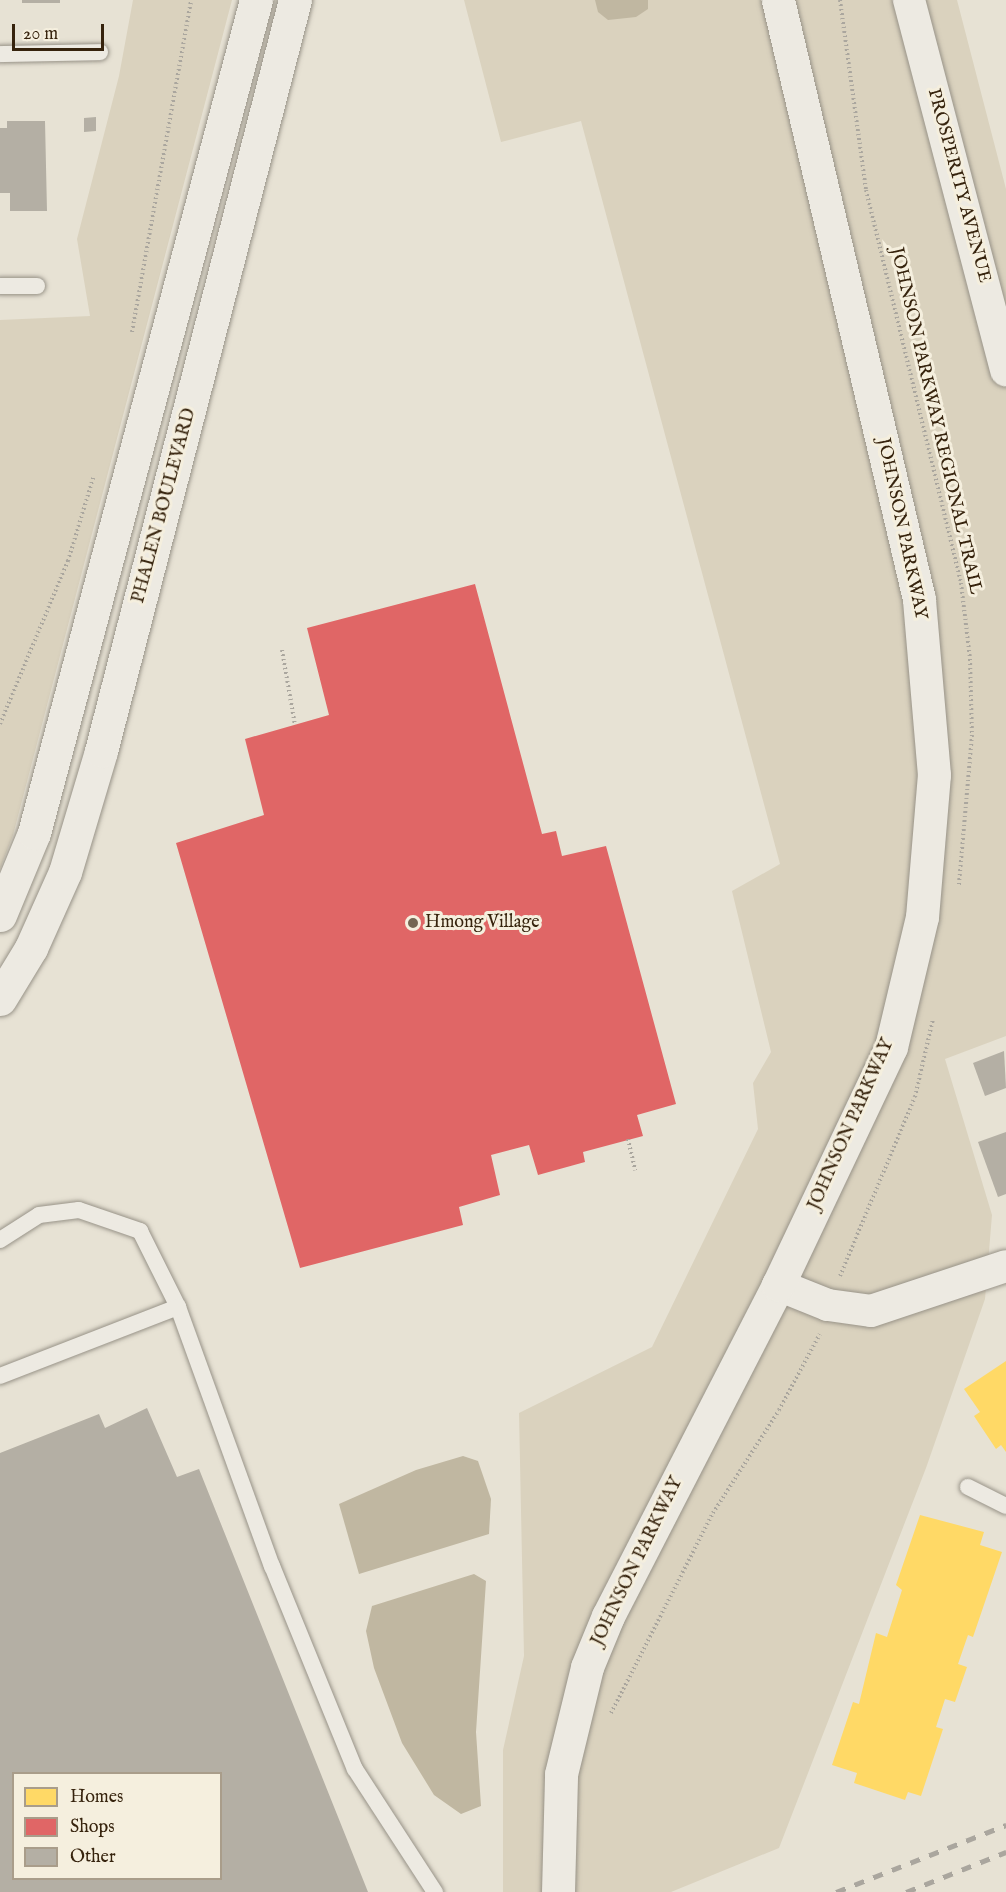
<!DOCTYPE html>
<html>
<head>
<meta charset="utf-8">
<style>
  body { margin:0 }
  #map { position:relative; width:1006px; height:1892px; overflow:hidden; background:#e7e2d4; font-family:"IM FELL English",serif }
  div>[style] { position:absolute }
  .green>* { inset:0; background:#dad2be }
  .water>* { inset:0; background:#c0b7a1 }
  .homes>* { inset:0; background:#ffd966 }
  .shops>* { inset:0; background:#e06666 }
  .building>* { inset:0; background:#b4afa4 }
  .path>* { height:4px; margin-top:-2px; transform-origin:0; background:repeating-linear-gradient(90deg,#aaa69e 0 1.5px,transparent 0 4.5px) }
  .roads { filter:drop-shadow(0 0 2px #989388) drop-shadow(0 0 2px #989388) }
  .service>* { height:16px; margin:-8px; padding:0 8px; transform-origin:8px; border-radius:8px; background:#edeae2 }
  .minor>* { height:32px; margin:-16px; padding:0 16px; transform-origin:16px; border-radius:16px; background:#edeae2 }
  .tertiary>* { height:33px; margin:-16.5px; padding:0 16.5px; transform-origin:16.5px; border-radius:16.5px; background:#edeae2 }
  .secondary>* { height:33px; margin:-16.5px; padding:0 16.5px; transform-origin:16.5px; border-radius:16.5px; background:#edeae2 }
  .rail>* { height:4.5px; margin-top:-2.25px; transform-origin:0; background:repeating-linear-gradient(90deg,#aaa69e 0 10px,transparent 0 20px) }
  .dots>* { width:16px; height:16px; translate:-50% -50%; box-sizing:border-box; border:3px solid #f5efde; border-radius:50% }
  span { translate:-50% -50%; white-space:nowrap; text-align:center; line-height:1.15; -webkit-text-stroke:6px #f5efde; paint-order:stroke }
  .street-label { font-size:18px; color:#36230d }
  .poi-label { font-size:18px; color:#36230d }
  .left { translate:0 -50%; text-align:left }
  .legend { position:absolute; left:12px; top:1772px; width:210px; height:108px; box-sizing:border-box; background:#f5efde; border:2px solid #a99d8a; margin:0; padding:8px 10px; list-style:none; font-size:18px; color:#36230d }
  .legend li { display:flex; align-items:center; gap:12px; height:30px }
  .legend b { width:30px; border:2px solid #a99d8a }
  .scale { position:absolute; left:12px; top:24px; width:92px; height:27px; box-sizing:border-box; border:3px solid #36230d; border-top:0; padding-left:8px; font-size:18px; line-height:21px; white-space:nowrap; color:#36230d; -webkit-text-stroke:4px #f5efde; paint-order:stroke }
</style>
</head>
<body>
<div id="map">
  <div class="green">
    <div style="clip-path:polygon(133px 0,232px 0,13px 835px,0 869px,0 320px,90px 316px,77px 239px,119px 76px)"></div>
    <div style="clip-path:polygon(464px 0,957px 0,1006px 189px,1006px 1036px,945px 1059px,992px 1215px,985px 1299px,926px 1468px,779px 1848px,671px 1892px,503px 1892px,503px 1750px,524px 1656px,519px 1413px,652px 1347px,758px 1129px,753px 1083px,771px 1052px,732px 891px,780px 864px,581px 121px,501px 142px)"></div>
  </div>
  <div class="water">
    <div style="clip-path:polygon(595px 0,648px 0,648px 9px,636px 17px,608px 20px,598px 12px)"></div>
    <div style="clip-path:polygon(463px 1456px,478px 1461px,491px 1499px,489px 1534px,359px 1574px,339px 1504px,416px 1470px)"></div>
    <div style="clip-path:polygon(474px 1574px,486px 1581px,476px 1732px,481px 1806px,461px 1814px,434px 1795px,402px 1743px,374px 1668px,366px 1631px,372px 1606px)"></div>
  </div>
  <div class="homes">
    <div style="clip-path:polygon(1006px 1361px,1006px 1452px,1001px 1445px,996px 1449px,974px 1416px,980px 1412px,964px 1389px)"></div>
    <div style="clip-path:polygon(920px 1515px,984px 1532px,980px 1545px,1002px 1552px,973px 1637px,968px 1635px,958px 1664px,967px 1667px,955px 1702px,945px 1699px,936px 1727px,943px 1729px,921px 1796px,908px 1792px,905px 1800px,854px 1783px,857px 1773px,832px 1765px,853px 1702px,859px 1704px,876px 1633px,887px 1637px,902px 1590px,896px 1585px)"></div>
  </div>
  <div class="shops">
    <div style="clip-path:polygon(475px 584px,542px 834px,556px 831px,562px 856px,606px 846px,676px 1104px,637px 1115px,643px 1136px,583px 1152px,585px 1162px,538px 1175px,529px 1145px,491px 1155px,500px 1195px,459px 1207px,463px 1225px,300px 1268px,176px 843px,264px 815px,245px 739px,329px 715px,307px 628px)"></div>
  </div>
  <div class="building">
    <div style="clip-path:polygon(22px 0,60px 0,60px 3px,22px 3px)"></div>
    <div style="clip-path:polygon(96px 117px,96px 131px,84px 132px,84px 118px)"></div>
    <div style="clip-path:polygon(7px 121px,45px 121px,47px 211px,10px 211px,10px 193px,0 193px,0 128px,7px 128px)"></div>
    <div style="clip-path:polygon(1004px 1051px,1006px 1088px,985px 1096px,973px 1063px)"></div>
    <div style="clip-path:polygon(1006px 1132px,1006px 1194px,998px 1197px,978px 1142px)"></div>
    <div style="clip-path:polygon(evenodd,147px 1408px,177px 1477px,199px 1469px,368px 1892px,0 1892px,0 1453px,99px 1414px,105px 1428px,147px 1408px,14px 1774px,220px 1774px,220px 1878px,14px 1878px,14px 1774px)"></div>
  </div>
  <div class="path">
    <div style="left:840px;top:0;width:192px;rotate:82.2deg"></div>
    <div style="left:866px;top:190px;width:404px;rotate:76.4deg"></div>
    <div style="left:961px;top:583px;width:77px;rotate:83.2deg"></div>
    <div style="left:970px;top:659px;width:76px;rotate:88.5deg"></div>
    <div style="left:972px;top:735px;width:151px;rotate:95deg"></div>
    <div style="left:132px;top:332px;width:337px;rotate:-79.9deg"></div>
    <div style="left:282px;top:650px;width:76px;rotate:80.2deg"></div>
    <div style="left:0;top:724px;width:177px;rotate:-67.4deg"></div>
    <div style="left:68px;top:561px;width:87px;rotate:-73.2deg"></div>
    <div style="left:628px;top:1139px;width:32px;rotate:77deg"></div>
    <div style="left:840px;top:1276px;width:194px;rotate:-67.3deg"></div>
    <div style="left:915px;top:1097px;width:80px;rotate:-77deg"></div>
    <div style="left:611px;top:1713px;width:225px;rotate:-63deg"></div>
    <div style="left:713px;top:1513px;width:122px;rotate:-57.3deg"></div>
    <div style="left:779px;top:1410px;width:86px;rotate:-61.7deg"></div>
  </div>
  <div class="roads">
    <div class="service">
      <div style="left:0;top:54px;width:100px;rotate:-1.1deg"></div>
      <div style="left:0;top:286px;width:37px"></div>
      <div style="left:0;top:1240px;width:46px;rotate:-32.7deg"></div>
      <div style="left:39px;top:1215px;width:40px;rotate:-7.1deg"></div>
      <div style="left:79px;top:1210px;width:65px;rotate:19deg"></div>
      <div style="left:140px;top:1231px;width:85px;rotate:63.4deg"></div>
      <div style="left:178px;top:1307px;width:276px;rotate:70.1deg"></div>
      <div style="left:272px;top:1566px;width:219px;rotate:67.8deg"></div>
      <div style="left:355px;top:1769px;width:147px;rotate:57deg"></div>
      <div style="left:0;top:1376px;width:191px;rotate:-21.2deg"></div>
      <div style="left:968px;top:1487px;width:42px;rotate:26.6deg"></div>
    </div>
    <div class="minor">
      <div style="left:909px;top:0;width:383px;rotate:75.3deg"></div>
      <div style="left:778px;top:1285px;width:54px;rotate:21.8deg"></div>
      <div style="left:828px;top:1305px;width:43px;rotate:7.9deg"></div>
      <div style="left:871px;top:1311px;width:142px;rotate:-18.4deg"></div>
    </div>
    <div class="tertiary">
      <div style="left:558px;top:1892px;width:118px;rotate:-88.5deg"></div>
      <div style="left:561px;top:1774px;width:110px;rotate:-76.3deg"></div>
      <div style="left:587px;top:1667px;width:55px;rotate:-67.6deg"></div>
      <div style="left:608px;top:1616px;width:372px;rotate:-62.8deg"></div>
      <div style="left:778px;top:1285px;width:263px;rotate:-64.6deg"></div>
      <div style="left:891px;top:1047px;width:134px;rotate:-76.6deg"></div>
      <div style="left:922px;top:917px;width:143px;rotate:-85.2deg"></div>
      <div style="left:934px;top:775px;width:177px;rotate:-94.9deg"></div>
      <div style="left:919px;top:599px;width:615px;rotate:-103.25deg"></div>
    </div>
    <div class="secondary">
      <div style="left:0;top:915px;width:89px;rotate:-67.5deg"></div>
      <div style="left:34px;top:833px;width:862px;rotate:-75.08deg"></div>
      <div style="left:0;top:999px;width:60px;rotate:-58.7deg"></div>
      <div style="left:31px;top:948px;width:83px;rotate:-65.9deg"></div>
      <div style="left:65px;top:872px;width:126px;rotate:-73.4deg"></div>
      <div style="left:101px;top:751px;width:776px;rotate:-75.52deg"></div>
    </div>
  </div>
  <div class="rail">
    <div style="left:836px;top:1892px;width:183px;rotate:-21.5deg"></div>
    <div style="left:906px;top:1892px;width:108px;rotate:-21.8deg"></div>
  </div>
  <div class="dots">
    <div style="left:413px;top:923px;background:#746653"></div>
  </div>
  <div class="street-label">
    <span style="left:958px;top:186px;rotate:75deg">PROSPERITY AVENUE</span>
    <span style="left:935px;top:421px;rotate:77deg">JOHNSON PARKWAY REGIONAL TRAIL</span>
    <span style="left:165px;top:506px;rotate:-75deg">PHALEN BOULEVARD</span>
    <span style="left:901px;top:529px;rotate:78deg">JOHNSON PARKWAY</span>
    <span style="left:852px;top:1125px;rotate:-66deg">JOHNSON PARKWAY</span>
    <span style="left:638px;top:1562px;rotate:-64deg">JOHNSON PARKWAY</span>
  </div>
  <div class="poi-label">
    <span class="left" style="left:425px;top:923px">Hmong Village</span>
  </div>
  <ul class="legend">
  <li><b style="height:16px;background:#ffd966"></b>Homes</li>
  <li><b style="height:16px;background:#e06666"></b>Shops</li>
  <li><b style="height:16px;background:#b4afa4"></b>Other</li>
  </ul>
  <div class="scale">20 m</div>
</div>
</body>
</html>
